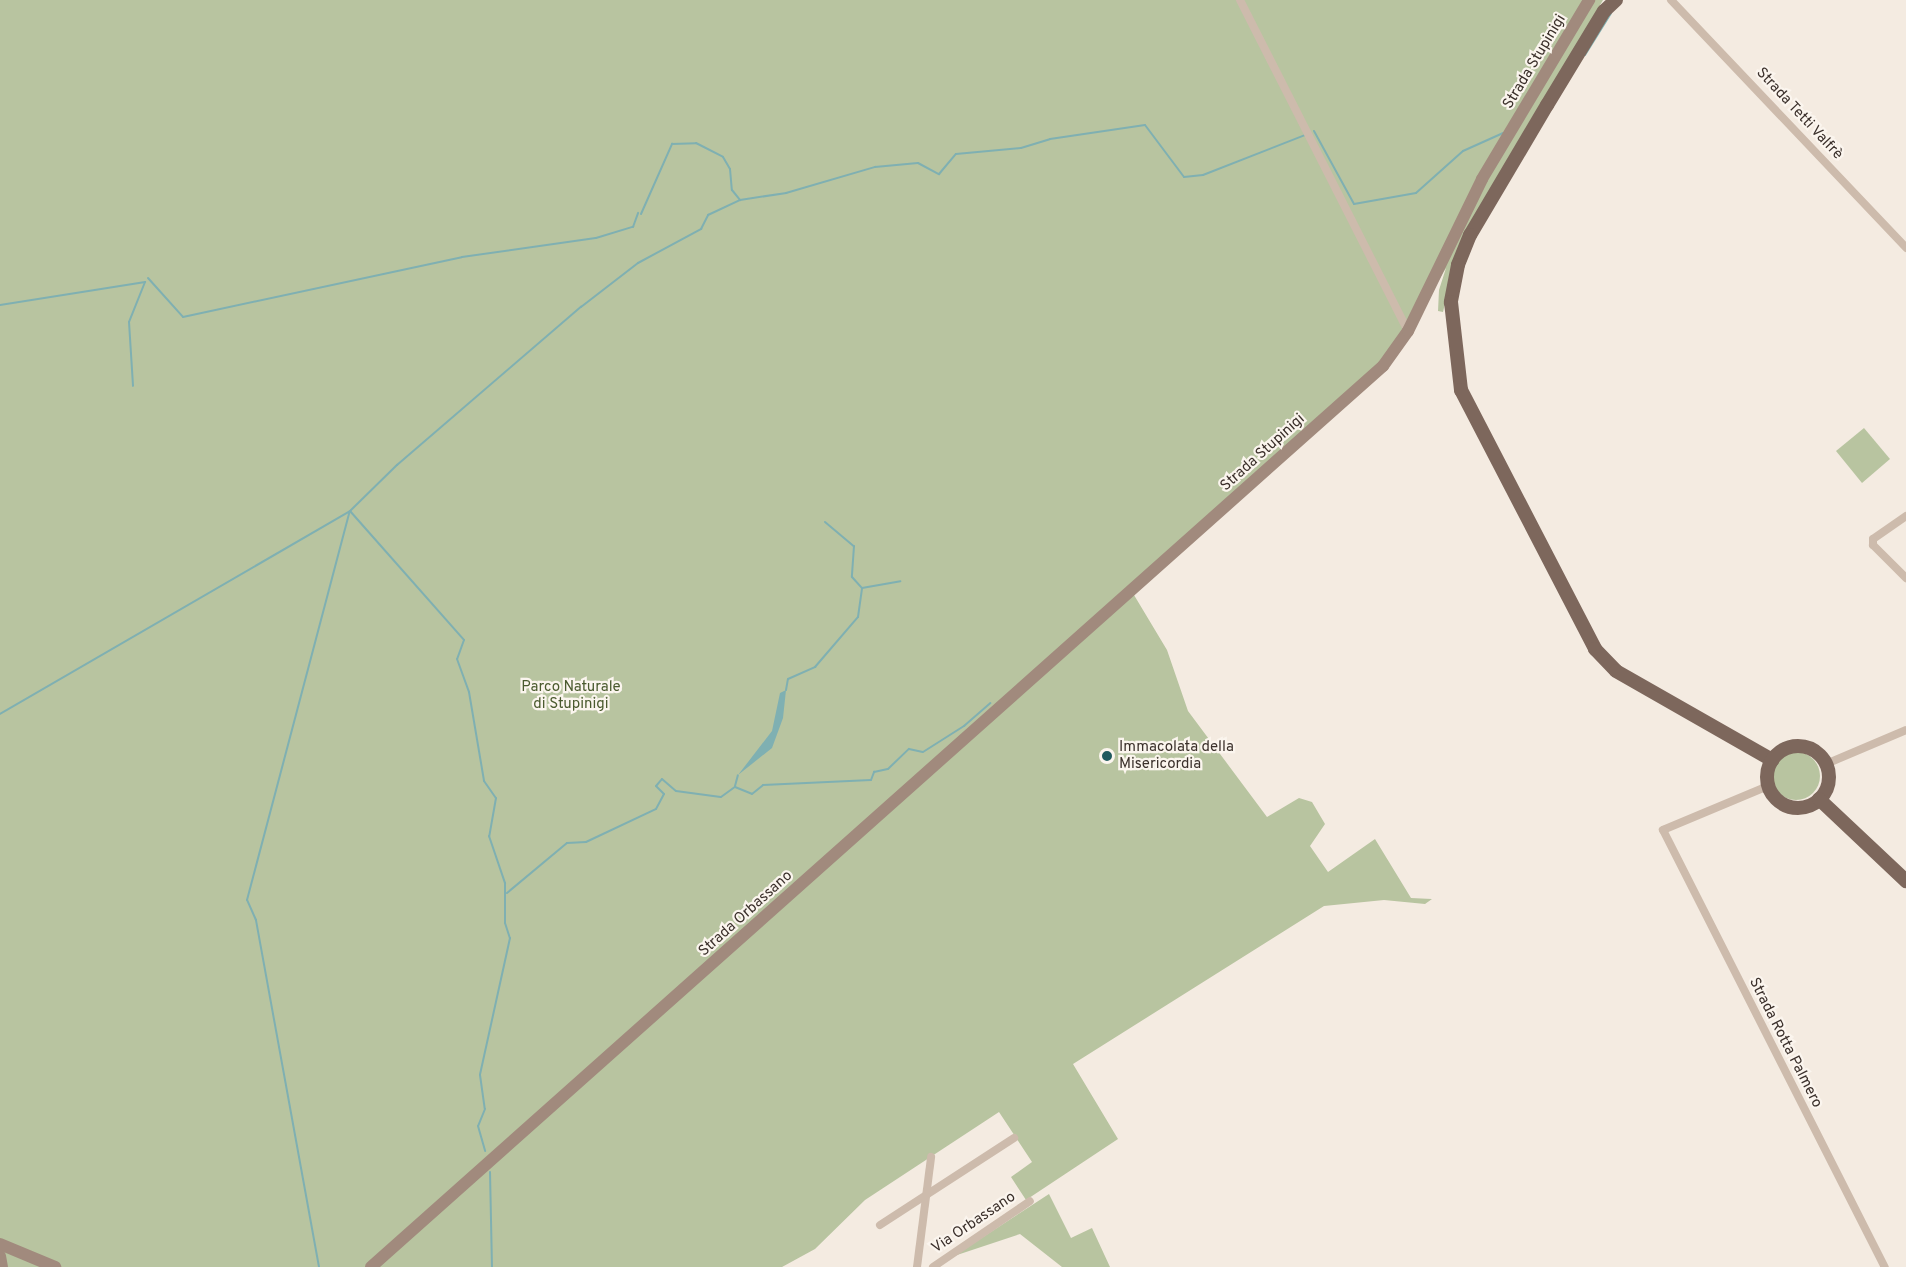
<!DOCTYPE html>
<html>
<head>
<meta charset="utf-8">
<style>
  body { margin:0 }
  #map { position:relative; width:1906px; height:1267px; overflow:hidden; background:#f4ebe1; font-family:Overpass,sans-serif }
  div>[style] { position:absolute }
  .green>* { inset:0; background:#b8c4a0 }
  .round { border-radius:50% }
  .water>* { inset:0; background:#7fb0b2 }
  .stream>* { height:2px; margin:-1px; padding:0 1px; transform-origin:1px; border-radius:1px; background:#7fb0b2 }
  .street>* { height:8px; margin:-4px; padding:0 4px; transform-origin:4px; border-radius:4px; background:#cdbbac }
  .secondary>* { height:12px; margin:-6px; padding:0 6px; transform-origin:6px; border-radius:6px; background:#a18a7d }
  .primary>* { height:14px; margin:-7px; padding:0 7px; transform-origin:7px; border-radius:7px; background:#7d675c }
  .primary>.ring { margin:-7px; padding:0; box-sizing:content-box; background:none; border:14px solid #7d675c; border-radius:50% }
  .dots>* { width:16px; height:16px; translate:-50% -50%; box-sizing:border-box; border:3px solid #fbf5ee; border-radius:50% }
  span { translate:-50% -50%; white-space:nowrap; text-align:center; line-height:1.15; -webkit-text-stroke:4.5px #fbf5ee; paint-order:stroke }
  .street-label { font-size:15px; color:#3b302b }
  .park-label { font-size:15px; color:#4a5a2e }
  .poi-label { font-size:15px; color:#3b302b }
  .left { translate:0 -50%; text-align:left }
</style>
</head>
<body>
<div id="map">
  <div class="green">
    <div style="clip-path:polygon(0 0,1603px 0,1459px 246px,1443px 312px,1438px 311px,1439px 290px,1446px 268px,1395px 352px,1131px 590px,1167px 650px,1188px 711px,1267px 817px,1299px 798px,1312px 802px,1325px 824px,1310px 846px,1328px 872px,1375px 839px,1411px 898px,1432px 899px,1425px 904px,1384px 900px,1324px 906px,1073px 1064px,1118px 1139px,1026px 1200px,1011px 1177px,1032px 1162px,999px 1112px,865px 1200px,815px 1249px,782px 1267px,0 1267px)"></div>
    <div style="clip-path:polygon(1864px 428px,1890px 459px,1862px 483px,1836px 451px)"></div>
    <div class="round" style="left:1772px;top:752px;width:48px;height:48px"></div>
    <div style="clip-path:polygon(1049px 1194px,1071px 1238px,1092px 1228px,1110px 1267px,1062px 1267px,1020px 1234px,954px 1256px)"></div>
  </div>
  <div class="water">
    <div style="clip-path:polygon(786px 690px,783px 718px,772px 748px,738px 775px,772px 731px,780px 693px)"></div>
  </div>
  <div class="stream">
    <div style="left:1585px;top:55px;width:49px;rotate:-58.2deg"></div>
    <div style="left:1314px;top:131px;width:83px;rotate:61.3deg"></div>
    <div style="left:1354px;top:204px;width:63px;rotate:-10.1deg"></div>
    <div style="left:1416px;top:193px;width:63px;rotate:-41.8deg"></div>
    <div style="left:1463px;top:151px;width:44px;rotate:-24.2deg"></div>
    <div style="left:641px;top:214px;width:77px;rotate:-66.1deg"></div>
    <div style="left:672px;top:144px;width:24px;rotate:-2deg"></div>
    <div style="left:696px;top:143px;width:30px;rotate:27deg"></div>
    <div style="left:723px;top:157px;width:14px;rotate:60deg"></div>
    <div style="left:730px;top:169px;width:21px;rotate:85deg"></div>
    <div style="left:732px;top:190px;width:13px;rotate:51deg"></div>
    <div style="left:148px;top:278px;width:52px;rotate:48.1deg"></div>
    <div style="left:183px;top:317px;width:285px;rotate:-12.1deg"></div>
    <div style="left:462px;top:257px;width:135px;rotate:-8.1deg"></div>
    <div style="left:596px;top:238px;width:39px;rotate:-17deg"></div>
    <div style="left:633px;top:227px;width:15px;rotate:-70deg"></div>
    <div style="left:0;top:305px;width:147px;rotate:-9deg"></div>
    <div style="left:145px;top:282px;width:43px;rotate:111.8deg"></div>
    <div style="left:129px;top:322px;width:64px;rotate:86.4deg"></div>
    <div style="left:350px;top:511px;width:172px;rotate:48.5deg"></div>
    <div style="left:464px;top:640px;width:20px;rotate:110deg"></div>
    <div style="left:457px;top:659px;width:35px;rotate:70deg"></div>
    <div style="left:469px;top:692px;width:90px;rotate:80.4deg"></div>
    <div style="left:484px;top:781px;width:21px;rotate:55deg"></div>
    <div style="left:496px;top:798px;width:39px;rotate:100deg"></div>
    <div style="left:489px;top:836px;width:50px;rotate:71.2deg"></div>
    <div style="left:505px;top:883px;width:40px;rotate:90deg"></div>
    <div style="left:505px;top:923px;width:16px;rotate:72deg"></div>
    <div style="left:510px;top:938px;width:140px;rotate:102.4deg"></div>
    <div style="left:480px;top:1075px;width:34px;rotate:82deg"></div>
    <div style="left:485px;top:1109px;width:18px;rotate:112deg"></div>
    <div style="left:478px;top:1126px;width:26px;rotate:74deg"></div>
    <div style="left:825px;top:522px;width:38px;rotate:40deg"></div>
    <div style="left:854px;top:546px;width:31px;rotate:94deg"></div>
    <div style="left:852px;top:577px;width:15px;rotate:48deg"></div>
    <div style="left:786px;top:690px;width:11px;rotate:-80deg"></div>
    <div style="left:788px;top:679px;width:30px;rotate:-24deg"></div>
    <div style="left:815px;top:667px;width:66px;rotate:-49.3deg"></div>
    <div style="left:858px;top:617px;width:29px;rotate:-82deg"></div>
    <div style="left:862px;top:588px;width:39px;rotate:-10deg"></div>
    <div style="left:0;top:714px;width:405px;rotate:-30.1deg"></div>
    <div style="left:350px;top:511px;width:66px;rotate:-44.4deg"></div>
    <div style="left:397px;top:465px;width:243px;rotate:-40.7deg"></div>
    <div style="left:581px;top:307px;width:72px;rotate:-37.7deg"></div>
    <div style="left:638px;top:263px;width:72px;rotate:-28.4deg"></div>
    <div style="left:701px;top:229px;width:16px;rotate:-63deg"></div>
    <div style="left:708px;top:215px;width:35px;rotate:-25deg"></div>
    <div style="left:740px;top:200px;width:47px;rotate:-8.7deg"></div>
    <div style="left:786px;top:193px;width:93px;rotate:-16.3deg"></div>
    <div style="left:875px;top:167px;width:43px;rotate:-5.3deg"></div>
    <div style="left:918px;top:163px;width:24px;rotate:28deg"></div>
    <div style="left:939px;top:174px;width:26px;rotate:-50deg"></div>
    <div style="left:956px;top:154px;width:65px;rotate:-5.3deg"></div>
    <div style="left:1021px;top:148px;width:30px;rotate:-17deg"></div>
    <div style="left:1050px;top:139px;width:96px;rotate:-8.4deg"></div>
    <div style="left:1145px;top:125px;width:65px;rotate:53.1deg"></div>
    <div style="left:1184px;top:177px;width:19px;rotate:-6deg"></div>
    <div style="left:1203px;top:175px;width:110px;rotate:-21.4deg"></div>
    <div style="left:735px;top:786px;width:11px;rotate:-75deg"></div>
    <div style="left:507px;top:893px;width:78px;rotate:-39.8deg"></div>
    <div style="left:567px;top:843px;width:19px;rotate:-3deg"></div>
    <div style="left:586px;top:842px;width:77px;rotate:-25.2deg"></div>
    <div style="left:656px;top:809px;width:17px;rotate:-62deg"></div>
    <div style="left:664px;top:794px;width:11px;rotate:-135deg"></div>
    <div style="left:656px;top:786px;width:9px;rotate:-49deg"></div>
    <div style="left:662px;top:779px;width:18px;rotate:41deg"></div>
    <div style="left:676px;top:791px;width:45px;rotate:7.6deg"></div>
    <div style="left:721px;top:797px;width:17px;rotate:-36deg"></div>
    <div style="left:735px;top:787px;width:18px;rotate:22deg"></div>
    <div style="left:752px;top:794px;width:14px;rotate:-39deg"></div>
    <div style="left:763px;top:785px;width:108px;rotate:-2.7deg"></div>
    <div style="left:871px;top:780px;width:9px;rotate:-69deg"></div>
    <div style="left:874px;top:772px;width:14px;rotate:-12deg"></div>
    <div style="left:888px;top:769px;width:29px;rotate:-44deg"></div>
    <div style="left:909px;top:749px;width:14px;rotate:12deg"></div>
    <div style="left:923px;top:752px;width:49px;rotate:-32.4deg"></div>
    <div style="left:964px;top:726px;width:35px;rotate:-41deg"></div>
    <div style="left:490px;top:1172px;width:95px;rotate:88.8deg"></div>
    <div style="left:319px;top:1267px;width:353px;rotate:-100.3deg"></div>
    <div style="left:256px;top:920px;width:22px;rotate:-114deg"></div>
    <div style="left:247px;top:900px;width:402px;rotate:-75.2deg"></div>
  </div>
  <div class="street">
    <div style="left:1240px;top:0;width:371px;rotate:63.1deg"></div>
    <div style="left:1671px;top:0;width:342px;rotate:46.5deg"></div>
    <div style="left:1906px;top:516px;width:40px;rotate:145.1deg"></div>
    <div style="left:1873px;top:539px;width:6px;rotate:90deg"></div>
    <div style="left:1873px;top:545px;width:47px;rotate:45deg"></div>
    <div style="left:1826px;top:764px;width:87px;rotate:-23deg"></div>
    <div style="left:1768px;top:786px;width:114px;rotate:157.3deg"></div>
    <div style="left:1663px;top:830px;width:490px;rotate:63.1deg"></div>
    <div style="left:880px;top:1225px;width:160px;rotate:-33deg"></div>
    <div style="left:917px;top:1267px;width:111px;rotate:-82.7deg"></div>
    <div style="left:933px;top:1267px;width:117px;rotate:-34.2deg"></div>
  </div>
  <div class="secondary">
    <div style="left:0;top:1244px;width:60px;rotate:22.7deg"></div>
    <div style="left:0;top:1256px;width:11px;rotate:80deg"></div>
    <div style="left:371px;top:1267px;width:1355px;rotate:-41.68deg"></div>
    <div style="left:1383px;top:366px;width:43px;rotate:-54.5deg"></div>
    <div style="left:1408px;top:331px;width:169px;rotate:-64deg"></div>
    <div style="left:1482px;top:179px;width:209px;rotate:-59.1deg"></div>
  </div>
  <div class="primary">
    <div style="left:1616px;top:0;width:16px;rotate:137deg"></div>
    <div style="left:1604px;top:11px;width:110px;rotate:121.2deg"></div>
    <div style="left:1547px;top:105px;width:151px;rotate:120.6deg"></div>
    <div style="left:1470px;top:235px;width:32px;rotate:112deg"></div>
    <div style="left:1458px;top:265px;width:38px;rotate:101deg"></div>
    <div style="left:1451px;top:302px;width:89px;rotate:83.5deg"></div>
    <div style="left:1461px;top:390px;width:292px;rotate:62.6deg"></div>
    <div style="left:1595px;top:649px;width:30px;rotate:46deg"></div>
    <div style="left:1616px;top:671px;width:180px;rotate:29.7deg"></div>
    <div class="ring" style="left:1767px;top:746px;width:48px;height:48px"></div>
    <div style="left:1819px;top:799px;width:120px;rotate:43.3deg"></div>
  </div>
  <div class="dots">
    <div style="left:1107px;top:756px;background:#1f5a5e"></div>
  </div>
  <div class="street-label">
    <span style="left:1535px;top:62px;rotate:-59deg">Strada Stupinigi</span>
    <span style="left:1799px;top:114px;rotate:47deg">Strada Tetti Valfrè</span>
    <span style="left:1263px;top:453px;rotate:-42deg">Strada Stupinigi</span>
    <span style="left:746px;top:914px;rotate:-42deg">Strada Orbassano</span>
    <span style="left:1785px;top:1043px;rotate:63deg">Strada Rotta Palmero</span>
    <span style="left:974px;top:1223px;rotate:-34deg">Via Orbassano</span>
  </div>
  <div class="park-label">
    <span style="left:571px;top:696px">Parco Naturale<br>di Stupinigi</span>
  </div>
  <div class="poi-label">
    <span class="left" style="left:1119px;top:756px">Immacolata della<br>Misericordia</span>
  </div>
</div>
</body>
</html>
